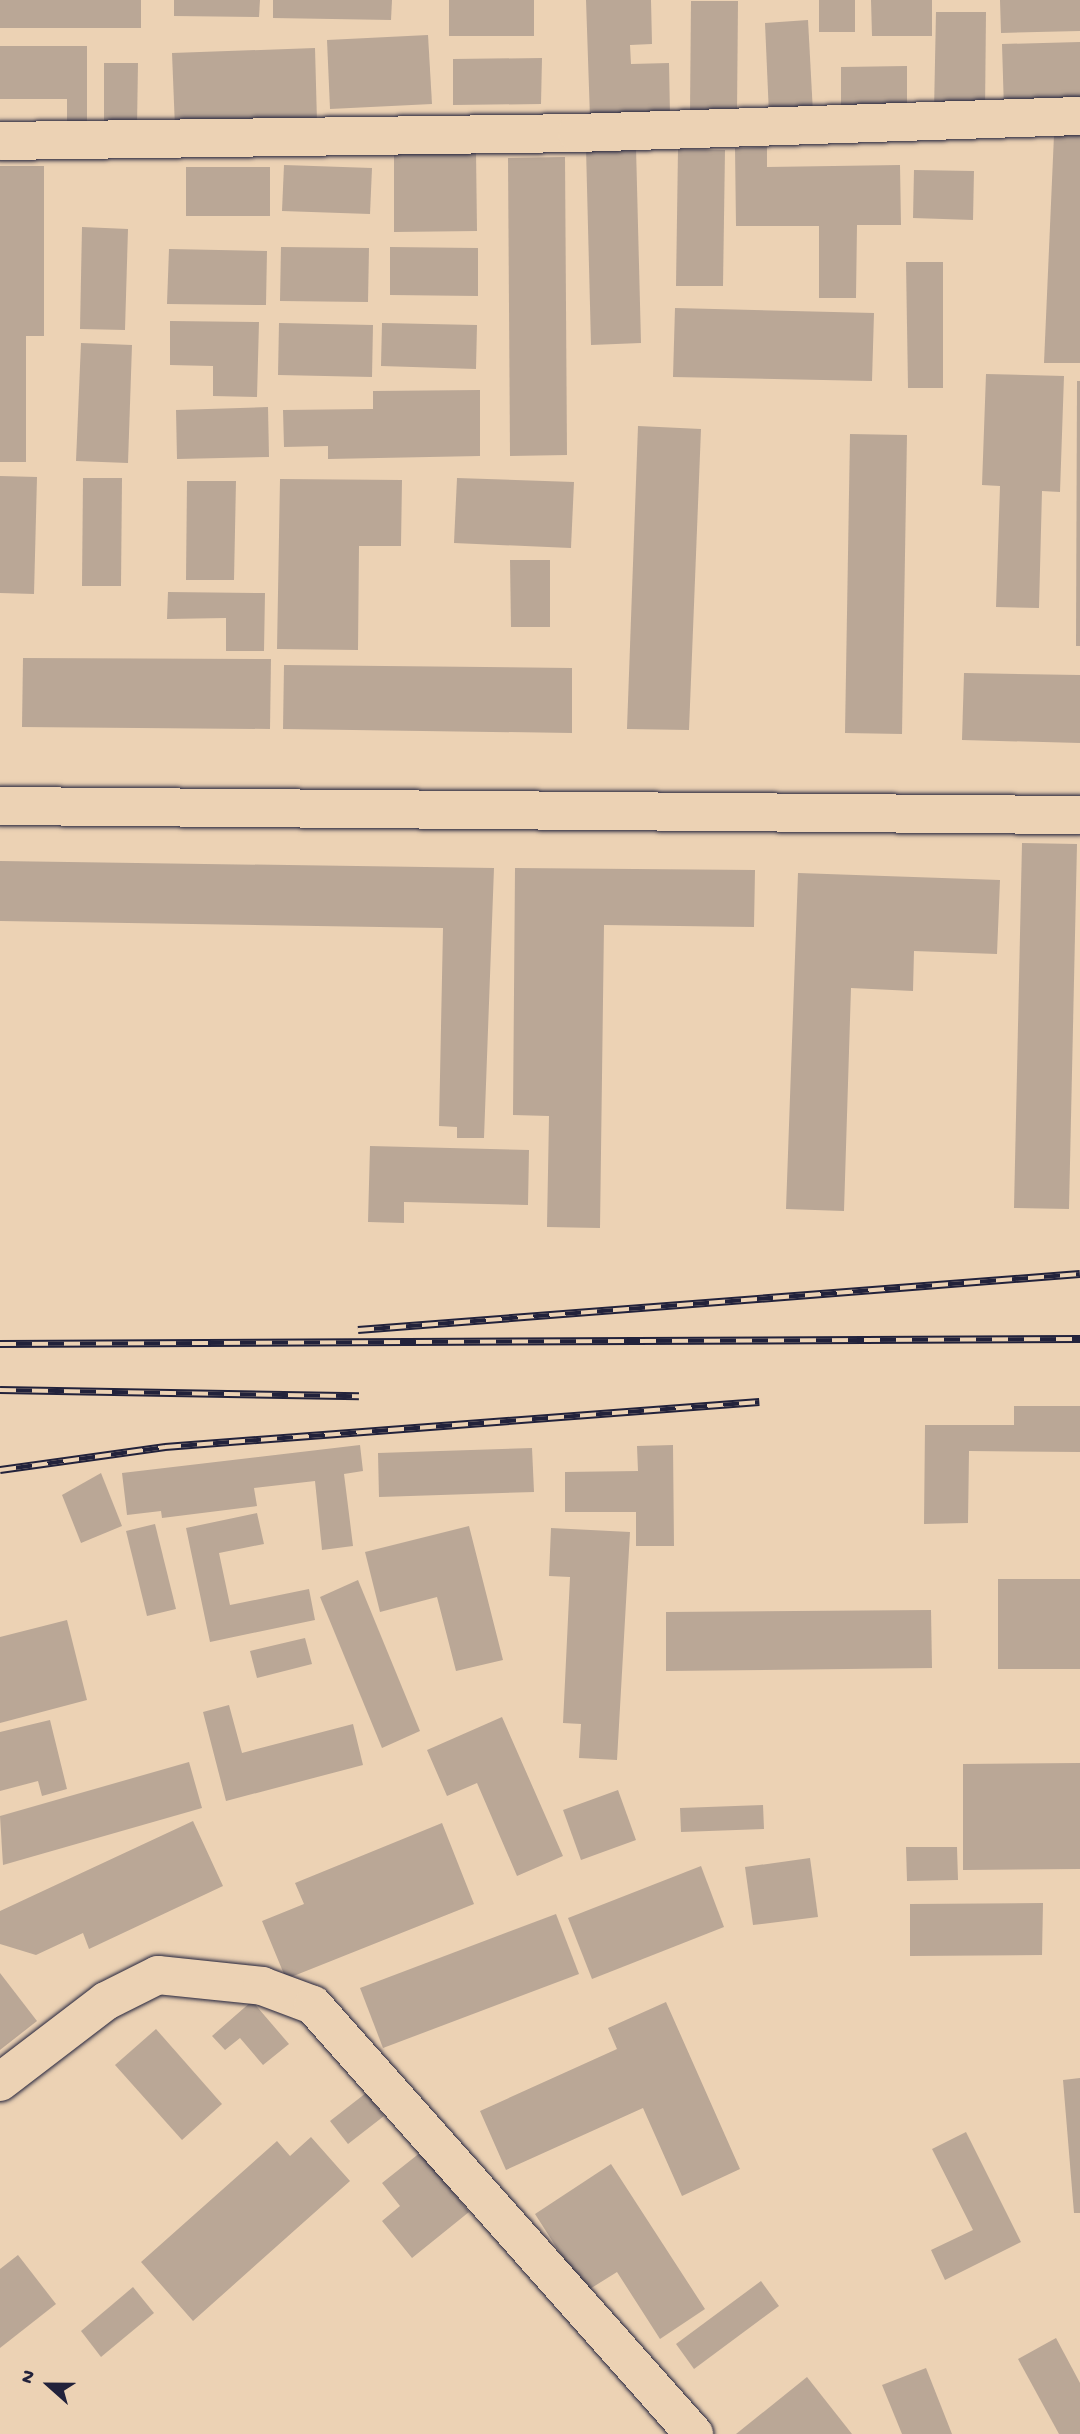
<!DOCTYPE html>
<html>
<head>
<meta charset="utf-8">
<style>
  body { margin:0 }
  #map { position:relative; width:1080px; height:2434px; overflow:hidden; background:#ecd2b4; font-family:"Gochi Hand",sans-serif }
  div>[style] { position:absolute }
  .building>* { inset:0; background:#baa796 }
  .roads { filter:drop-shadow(0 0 2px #22223b) drop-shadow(0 0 2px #22223b) }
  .street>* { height:38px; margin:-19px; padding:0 19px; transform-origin:19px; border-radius:19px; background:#ecd2b4 }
  .secondary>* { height:38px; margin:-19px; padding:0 19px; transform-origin:19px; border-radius:19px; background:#ecd2b4 }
  .rail>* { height:8px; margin-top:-4px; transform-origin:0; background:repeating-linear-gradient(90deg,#ecd2b4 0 16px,#22223b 0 32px); box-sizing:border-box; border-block:2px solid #22223b }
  span { translate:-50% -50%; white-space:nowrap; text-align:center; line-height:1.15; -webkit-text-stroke:5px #ecd2b4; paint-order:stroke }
  .north { position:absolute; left:14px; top:2350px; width:70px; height:70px; -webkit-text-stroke:5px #ecd2b4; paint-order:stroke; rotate:291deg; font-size:19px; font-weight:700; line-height:28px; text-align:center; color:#22223b }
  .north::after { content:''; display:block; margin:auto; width:24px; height:32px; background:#22223b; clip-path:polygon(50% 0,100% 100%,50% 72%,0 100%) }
</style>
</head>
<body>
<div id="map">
  <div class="building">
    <div style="clip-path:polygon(0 0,141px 0,141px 28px,0 28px)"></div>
    <div style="clip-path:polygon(174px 0,260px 0,259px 17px,174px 16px)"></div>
    <div style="clip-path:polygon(273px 0,392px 0,391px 20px,273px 18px)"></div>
    <div style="clip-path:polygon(449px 0,534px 0,534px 36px,449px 36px)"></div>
    <div style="clip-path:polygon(586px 0,651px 0,652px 44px,630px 45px,631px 64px,669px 63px,670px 115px,590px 118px)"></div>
    <div style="clip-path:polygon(819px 0,855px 0,855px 32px,819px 32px)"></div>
    <div style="clip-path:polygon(871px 0,932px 0,932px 36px,872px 36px)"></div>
    <div style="clip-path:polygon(1000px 0,1080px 0,1080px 31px,1001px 33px)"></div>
    <div style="clip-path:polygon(691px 1px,738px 1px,737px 112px,690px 112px)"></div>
    <div style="clip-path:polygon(936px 12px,986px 12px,985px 111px,934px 111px)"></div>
    <div style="clip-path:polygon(808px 20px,813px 113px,769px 115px,765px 23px)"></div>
    <div style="clip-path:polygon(428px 35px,432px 104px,330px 109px,327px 40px)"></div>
    <div style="clip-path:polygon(1080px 42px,1080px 108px,1004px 110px,1002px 44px)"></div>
    <div style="clip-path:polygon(0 46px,87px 46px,87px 130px,67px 130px,67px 99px,0 99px)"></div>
    <div style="clip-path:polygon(315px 48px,317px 122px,175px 128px,172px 53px)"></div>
    <div style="clip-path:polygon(542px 58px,541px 104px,453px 105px,453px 59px)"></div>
    <div style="clip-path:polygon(104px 63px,138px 63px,137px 126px,104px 126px)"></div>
    <div style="clip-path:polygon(907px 66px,907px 114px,841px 114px,841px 67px)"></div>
    <div style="clip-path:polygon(1054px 135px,1080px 135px,1080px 363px,1044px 363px)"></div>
    <div style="clip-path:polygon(636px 147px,641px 343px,591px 345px,586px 148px)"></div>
    <div style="clip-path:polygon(767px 147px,767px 167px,900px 165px,901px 225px,857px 225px,856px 298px,819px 298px,819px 226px,736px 226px,735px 148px)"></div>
    <div style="clip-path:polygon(678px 149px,725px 150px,723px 286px,676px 286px)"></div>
    <div style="clip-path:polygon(476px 151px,477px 231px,394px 232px,394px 152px)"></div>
    <div style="clip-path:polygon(565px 157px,567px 455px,510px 456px,508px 158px)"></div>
    <div style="clip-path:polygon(284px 165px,372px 168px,370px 214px,282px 211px)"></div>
    <div style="clip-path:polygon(0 166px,44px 166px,44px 336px,26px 336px,26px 462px,0 462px)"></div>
    <div style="clip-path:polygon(186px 167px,270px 167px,270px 216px,186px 216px)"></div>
    <div style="clip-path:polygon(914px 170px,974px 171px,973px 220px,913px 218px)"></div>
    <div style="clip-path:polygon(82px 227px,128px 229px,125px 330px,80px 329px)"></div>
    <div style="clip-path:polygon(281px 247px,369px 248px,368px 302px,280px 301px)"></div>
    <div style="clip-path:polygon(390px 247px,478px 248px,478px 296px,390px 295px)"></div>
    <div style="clip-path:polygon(169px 249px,267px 251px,266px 305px,167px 304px)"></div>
    <div style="clip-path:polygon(906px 262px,943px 262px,943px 388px,908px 388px)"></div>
    <div style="clip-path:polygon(675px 308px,874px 313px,872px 381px,673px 377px)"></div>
    <div style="clip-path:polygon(170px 321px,259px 322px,257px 397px,213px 396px,213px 366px,170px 365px)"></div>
    <div style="clip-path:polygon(279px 323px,373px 325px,372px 377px,278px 375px)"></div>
    <div style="clip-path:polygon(382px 323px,477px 325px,476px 369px,381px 366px)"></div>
    <div style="clip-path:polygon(81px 343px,132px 345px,128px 463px,76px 461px)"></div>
    <div style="clip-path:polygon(986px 374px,1064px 376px,1060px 492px,1042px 491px,1039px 608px,996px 607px,1000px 486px,982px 485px)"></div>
    <div style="clip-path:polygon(1077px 381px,1080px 381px,1080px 646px,1076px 646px)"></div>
    <div style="clip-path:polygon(480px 390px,480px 456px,328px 459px,328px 446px,284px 447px,283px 410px,373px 409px,373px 391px)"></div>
    <div style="clip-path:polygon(268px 407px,269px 457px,177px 459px,176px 410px)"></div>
    <div style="clip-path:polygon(638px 426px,701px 429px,689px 730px,627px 729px)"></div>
    <div style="clip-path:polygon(850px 434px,907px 435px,902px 734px,845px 733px)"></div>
    <div style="clip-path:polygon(0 476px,37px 477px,34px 594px,0 593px)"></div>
    <div style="clip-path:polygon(83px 478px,122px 478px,121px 586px,82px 586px)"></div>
    <div style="clip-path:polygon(457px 478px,574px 482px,571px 548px,454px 543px)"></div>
    <div style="clip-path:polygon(280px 479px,402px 480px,401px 546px,359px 546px,358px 650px,277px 649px)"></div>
    <div style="clip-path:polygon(187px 481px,236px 481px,234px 580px,186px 580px)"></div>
    <div style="clip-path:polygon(510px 560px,550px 560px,550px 627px,511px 627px)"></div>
    <div style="clip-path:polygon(168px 592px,265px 593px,264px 651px,226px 651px,226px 618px,167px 619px)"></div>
    <div style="clip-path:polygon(23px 658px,271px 659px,270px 729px,22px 727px)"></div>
    <div style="clip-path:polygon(284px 665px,572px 668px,572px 733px,283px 729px)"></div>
    <div style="clip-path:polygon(964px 673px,1080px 675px,1080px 743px,962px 740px)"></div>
    <div style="clip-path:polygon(1022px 843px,1077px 844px,1069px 1209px,1014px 1208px)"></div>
    <div style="clip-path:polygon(0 861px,494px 868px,484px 1138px,457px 1138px,457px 1127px,439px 1126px,443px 928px,0 921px)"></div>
    <div style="clip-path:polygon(515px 868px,755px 870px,754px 927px,604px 925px,600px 1228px,547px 1227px,549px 1116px,513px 1115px)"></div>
    <div style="clip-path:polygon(798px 873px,1000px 880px,997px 954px,914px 951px,913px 991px,851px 988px,844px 1211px,786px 1209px)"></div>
    <div style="clip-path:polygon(370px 1146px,529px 1150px,528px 1205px,404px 1202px,404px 1223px,368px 1222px)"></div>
    <div style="clip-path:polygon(1014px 1406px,1080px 1406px,1080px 1452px,969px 1451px,968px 1523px,924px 1524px,925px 1425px,1014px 1425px)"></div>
    <div style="clip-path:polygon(360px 1445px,363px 1471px,344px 1474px,353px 1546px,322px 1550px,315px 1481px,254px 1488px,257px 1506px,162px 1518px,161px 1511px,127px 1515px,122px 1473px)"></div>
    <div style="clip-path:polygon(673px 1445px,674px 1546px,636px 1546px,636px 1512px,565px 1512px,565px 1472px,638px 1471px,637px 1446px)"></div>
    <div style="clip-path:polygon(532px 1448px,534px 1492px,379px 1497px,378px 1453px)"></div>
    <div style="clip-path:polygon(101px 1473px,122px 1526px,81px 1543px,62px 1495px)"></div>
    <div style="clip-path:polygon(257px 1513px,264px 1544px,219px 1553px,230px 1605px,309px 1589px,315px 1620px,210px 1642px,186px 1528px)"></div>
    <div style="clip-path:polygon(155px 1524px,176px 1609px,147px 1616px,126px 1531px)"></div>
    <div style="clip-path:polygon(469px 1526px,503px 1660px,456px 1671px,437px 1597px,380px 1612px,365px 1552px)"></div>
    <div style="clip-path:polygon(551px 1528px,630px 1532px,617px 1760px,579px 1758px,581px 1724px,563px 1723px,570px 1577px,549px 1576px)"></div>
    <div style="clip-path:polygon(998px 1579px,1080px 1579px,1080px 1669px,998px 1669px)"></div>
    <div style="clip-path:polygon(358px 1580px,420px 1731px,382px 1748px,320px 1597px)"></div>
    <div style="clip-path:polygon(931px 1610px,932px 1668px,666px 1671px,666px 1612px)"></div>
    <div style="clip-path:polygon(67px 1620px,87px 1700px,0 1723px,0 1637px)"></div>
    <div style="clip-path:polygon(305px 1638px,312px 1664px,257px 1678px,250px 1651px)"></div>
    <div style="clip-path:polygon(229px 1705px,242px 1753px,353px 1724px,363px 1765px,226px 1801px,203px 1712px)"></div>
    <div style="clip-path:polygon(502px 1717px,563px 1856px,517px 1876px,477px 1783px,447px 1796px,427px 1750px)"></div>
    <div style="clip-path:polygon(50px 1720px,67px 1789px,42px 1796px,38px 1781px,0 1791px,0 1732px)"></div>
    <div style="clip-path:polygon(189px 1762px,202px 1808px,3px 1865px,0 1816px)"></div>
    <div style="clip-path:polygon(1080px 1763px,1080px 1869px,963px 1870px,963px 1764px)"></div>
    <div style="clip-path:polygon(618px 1790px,636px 1840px,581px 1860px,563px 1810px)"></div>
    <div style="clip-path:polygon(763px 1805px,764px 1829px,681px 1832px,680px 1808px)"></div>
    <div style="clip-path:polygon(193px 1821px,223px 1886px,89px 1949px,83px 1933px,36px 1955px,0 1944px,0 1911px)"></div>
    <div style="clip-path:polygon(442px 1823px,474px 1904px,286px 1979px,262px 1921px,304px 1904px,295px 1883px)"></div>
    <div style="clip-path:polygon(906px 1847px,957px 1847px,958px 1880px,907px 1881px)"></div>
    <div style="clip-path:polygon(810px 1858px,818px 1917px,753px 1925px,745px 1867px)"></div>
    <div style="clip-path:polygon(701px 1866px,724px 1927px,592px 1979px,568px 1918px)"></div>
    <div style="clip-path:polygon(1043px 1903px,1042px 1955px,910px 1956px,910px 1904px)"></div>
    <div style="clip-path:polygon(556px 1914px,579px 1974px,383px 2048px,360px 1988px)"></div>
    <div style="clip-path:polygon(0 1973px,37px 2021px,0 2050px)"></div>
    <div style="clip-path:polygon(252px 2001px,289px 2044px,263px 2065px,240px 2038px,225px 2050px,212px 2036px)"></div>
    <div style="clip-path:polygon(666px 2002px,740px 2169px,682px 2196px,643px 2108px,506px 2170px,480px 2111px,617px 2049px,608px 2028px)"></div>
    <div style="clip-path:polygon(156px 2029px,222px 2104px,182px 2140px,115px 2065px)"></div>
    <div style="clip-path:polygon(1080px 2078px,1080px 2213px,1074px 2213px,1063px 2080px)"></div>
    <div style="clip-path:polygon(366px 2093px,384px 2116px,348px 2144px,330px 2121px)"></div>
    <div style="clip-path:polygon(966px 2132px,1021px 2242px,945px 2280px,931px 2250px,973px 2230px,932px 2149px)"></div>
    <div style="clip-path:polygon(311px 2137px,350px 2181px,193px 2321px,141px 2262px,277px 2141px,290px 2156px)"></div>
    <div style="clip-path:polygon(421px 2152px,469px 2212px,412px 2258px,382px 2221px,400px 2206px,382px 2183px)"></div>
    <div style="clip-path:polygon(611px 2164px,705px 2309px,660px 2339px,617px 2272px,585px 2292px,535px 2214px)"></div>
    <div style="clip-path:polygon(18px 2255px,56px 2304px,0 2348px,0 2269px)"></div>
    <div style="clip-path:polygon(761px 2281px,779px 2306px,694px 2369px,676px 2344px)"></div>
    <div style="clip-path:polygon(133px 2287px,154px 2313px,101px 2357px,81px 2331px)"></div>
    <div style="clip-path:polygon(1056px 2338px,1080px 2383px,1080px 2434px,1059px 2434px,1018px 2359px)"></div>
    <div style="clip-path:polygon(926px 2368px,952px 2434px,902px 2434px,882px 2385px)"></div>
    <div style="clip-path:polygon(807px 2377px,852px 2434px,736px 2434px)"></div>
  </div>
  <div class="roads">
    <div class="street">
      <div style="left:0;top:141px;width:577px;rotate:-0.79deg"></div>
      <div style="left:577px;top:133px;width:503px;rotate:-1.94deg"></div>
      <div style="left:0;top:2082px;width:133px;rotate:-37.4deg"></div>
      <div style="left:106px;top:2001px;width:58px;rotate:-26.6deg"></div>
      <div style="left:158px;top:1975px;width:105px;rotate:6deg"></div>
      <div style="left:262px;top:1986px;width:54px;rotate:20.4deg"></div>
      <div style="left:313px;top:2005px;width:574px;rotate:48.39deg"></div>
    </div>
    <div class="secondary">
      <div style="left:0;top:806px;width:1080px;rotate:0.48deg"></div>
    </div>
  </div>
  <div class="rail">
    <div style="left:358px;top:1330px;width:724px;rotate:-4.44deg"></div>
    <div style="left:0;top:1344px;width:1080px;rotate:-0.27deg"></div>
    <div style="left:0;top:1390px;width:359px;rotate:1deg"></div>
    <div style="left:0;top:1470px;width:167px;rotate:-7.9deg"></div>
    <div style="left:165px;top:1447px;width:596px;rotate:-4.33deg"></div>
  </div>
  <div class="north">N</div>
</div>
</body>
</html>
